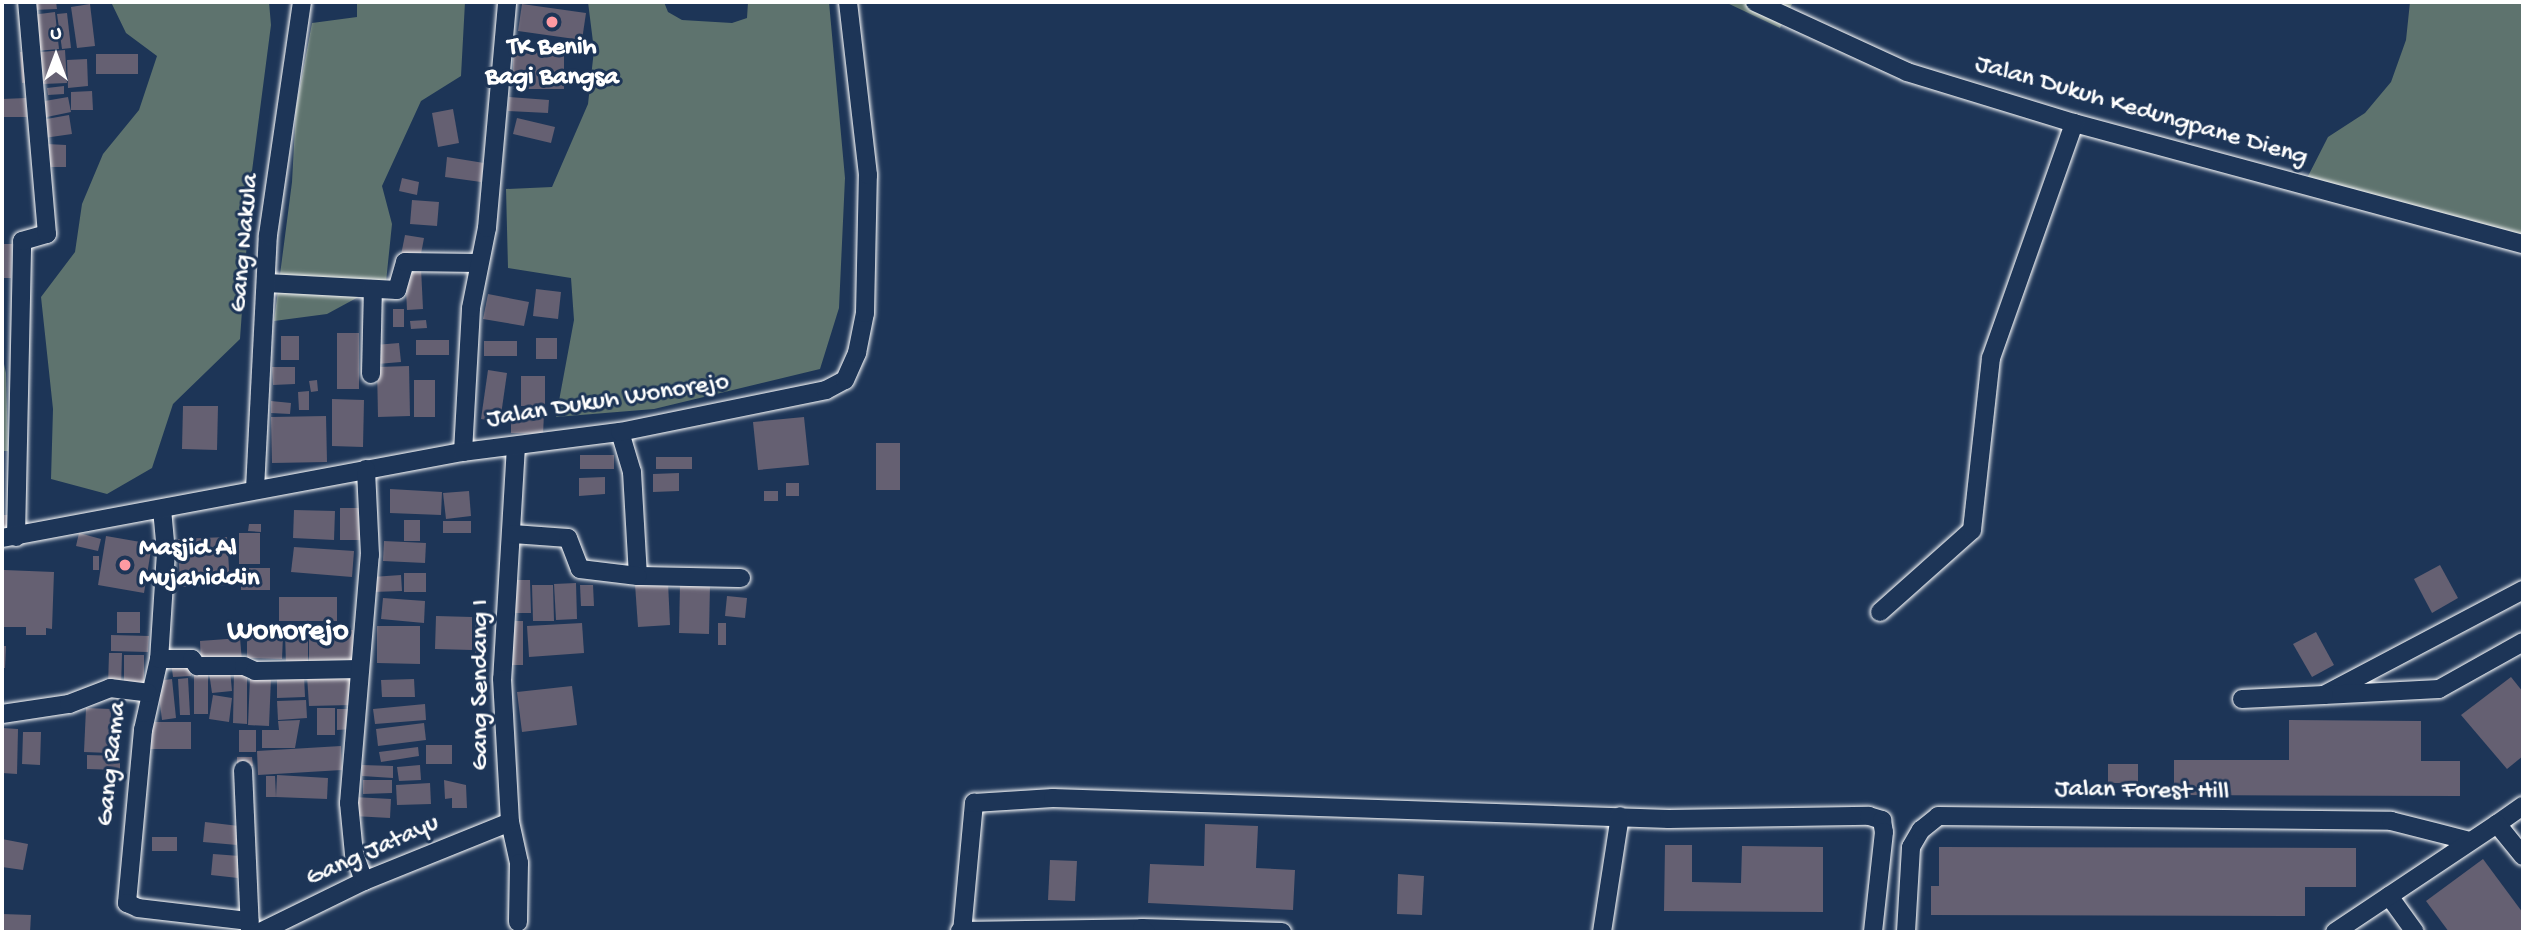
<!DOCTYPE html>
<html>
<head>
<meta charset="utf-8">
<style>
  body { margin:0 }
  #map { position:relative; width:2525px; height:934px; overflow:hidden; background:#1d3557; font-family:"Gochi Hand",sans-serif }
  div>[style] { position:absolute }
  .green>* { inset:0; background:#5e736e }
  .building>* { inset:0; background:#656072 }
  .roads { filter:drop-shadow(0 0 2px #fff) drop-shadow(0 0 2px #fff) }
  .minor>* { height:18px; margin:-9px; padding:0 9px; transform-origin:9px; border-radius:9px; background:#1d3557 }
  .dots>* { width:19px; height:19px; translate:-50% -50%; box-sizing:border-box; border:4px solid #1d3557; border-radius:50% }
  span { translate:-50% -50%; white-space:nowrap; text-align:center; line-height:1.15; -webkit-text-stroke:6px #1d3557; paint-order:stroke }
  .poi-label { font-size:26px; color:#fff; font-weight:700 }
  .left { translate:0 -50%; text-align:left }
  .street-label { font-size:26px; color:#fff }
  .quarter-label { font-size:30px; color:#fff; font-weight:700 }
  .frame { position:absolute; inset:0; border:4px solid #fff; pointer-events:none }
  .north { position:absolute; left:21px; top:21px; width:70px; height:70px; -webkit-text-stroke:5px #1d3557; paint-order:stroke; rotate:0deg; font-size:19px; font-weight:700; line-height:28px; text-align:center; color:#fff }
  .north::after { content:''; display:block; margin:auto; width:24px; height:32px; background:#fff; clip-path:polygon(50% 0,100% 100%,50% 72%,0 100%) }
</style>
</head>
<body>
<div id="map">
  <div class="green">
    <div style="clip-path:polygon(111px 2px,269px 2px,271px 25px,252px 171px,240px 339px,173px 404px,152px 468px,107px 494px,51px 479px,53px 409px,41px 297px,75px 252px,82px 204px,103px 154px,139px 110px,157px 56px,126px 33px)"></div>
    <div style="clip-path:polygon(357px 2px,465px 2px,461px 76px,421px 101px,382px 186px,392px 224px,386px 282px,327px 314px,274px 321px,292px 182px,296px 108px,312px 23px,357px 17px)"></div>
    <div style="clip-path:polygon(588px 2px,664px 2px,668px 12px,682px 20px,732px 23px,747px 18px,748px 2px,829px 2px,845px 178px,839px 308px,820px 369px,654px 409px,556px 417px,574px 320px,571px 278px,508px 268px,506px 189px,552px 187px,565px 157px,588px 104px,594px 50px)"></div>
    <div style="clip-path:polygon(1725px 2px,1793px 2px,1780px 28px)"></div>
    <div style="clip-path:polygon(2410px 2px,2523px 2px,2523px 253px,2303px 186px,2328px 137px,2365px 113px,2391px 82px,2406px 40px)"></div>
    <div style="clip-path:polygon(2px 355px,6px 373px,8px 451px,2px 451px)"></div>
  </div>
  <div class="building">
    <div style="clip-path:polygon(32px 2px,56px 2px,57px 9px,33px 10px)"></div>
    <div style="clip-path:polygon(90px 4px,95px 46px,77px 48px,71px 7px)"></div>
    <div style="clip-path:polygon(522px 4px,586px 13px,582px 40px,518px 31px)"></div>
    <div style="clip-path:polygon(55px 12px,59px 49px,36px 51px,32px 15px)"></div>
    <div style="clip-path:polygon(67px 13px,71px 48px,62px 49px,57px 14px)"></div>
    <div style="clip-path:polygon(513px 48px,564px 48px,564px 89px,513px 89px)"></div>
    <div style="clip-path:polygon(65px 50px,67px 83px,43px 84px,40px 52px)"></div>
    <div style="clip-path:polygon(20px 52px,27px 52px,29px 82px,22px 83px)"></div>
    <div style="clip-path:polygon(96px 54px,138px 54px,138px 74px,96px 74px)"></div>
    <div style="clip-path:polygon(87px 59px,88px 86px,68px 88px,67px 60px)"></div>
    <div style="clip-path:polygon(64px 86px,64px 94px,48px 95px,47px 88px)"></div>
    <div style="clip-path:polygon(92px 91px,93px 110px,71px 110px,71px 92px)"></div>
    <div style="clip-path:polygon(68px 97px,71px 112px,42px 118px,39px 102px)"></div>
    <div style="clip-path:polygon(509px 97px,549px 100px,548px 113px,508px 111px)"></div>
    <div style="clip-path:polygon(26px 98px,27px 117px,2px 117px,2px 99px)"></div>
    <div style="clip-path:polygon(453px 109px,459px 143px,438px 147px,432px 113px)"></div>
    <div style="clip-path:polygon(69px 115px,72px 134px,44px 138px,41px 120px)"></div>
    <div style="clip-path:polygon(517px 118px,555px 127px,551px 143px,513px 134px)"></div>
    <div style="clip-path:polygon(47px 144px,66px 145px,66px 167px,46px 167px)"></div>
    <div style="clip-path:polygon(447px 157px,484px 163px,481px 182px,445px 177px)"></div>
    <div style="clip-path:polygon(402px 178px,419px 182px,417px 195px,399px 191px)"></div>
    <div style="clip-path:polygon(412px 200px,439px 202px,437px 226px,410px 224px)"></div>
    <div style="clip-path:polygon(405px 235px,424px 238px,420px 259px,401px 255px)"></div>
    <div style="clip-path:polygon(2px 244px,12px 244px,11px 278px,2px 278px)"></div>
    <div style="clip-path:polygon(421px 268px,423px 309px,407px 310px,405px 269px)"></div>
    <div style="clip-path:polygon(536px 289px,561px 292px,558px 319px,533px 316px)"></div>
    <div style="clip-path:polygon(488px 294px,529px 302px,524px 326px,483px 319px)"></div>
    <div style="clip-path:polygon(393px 309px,404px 309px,404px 327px,393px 327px)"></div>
    <div style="clip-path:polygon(426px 320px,427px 328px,411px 329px,410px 321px)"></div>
    <div style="clip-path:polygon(337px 333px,359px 333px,359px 389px,337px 389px)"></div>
    <div style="clip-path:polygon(281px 336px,299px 336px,299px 360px,281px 360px)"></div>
    <div style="clip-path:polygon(536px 338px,557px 338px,557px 359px,536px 359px)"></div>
    <div style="clip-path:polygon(416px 340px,449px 340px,449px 355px,416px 355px)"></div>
    <div style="clip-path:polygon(484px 341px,517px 341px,517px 356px,484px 356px)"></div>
    <div style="clip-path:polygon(399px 343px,401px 362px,377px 364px,375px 345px)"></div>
    <div style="clip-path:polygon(409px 366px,410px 416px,378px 417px,377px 367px)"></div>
    <div style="clip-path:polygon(272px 367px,295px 367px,295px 384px,273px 385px)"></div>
    <div style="clip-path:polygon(488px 370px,507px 373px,500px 422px,481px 419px)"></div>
    <div style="clip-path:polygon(521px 376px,545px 376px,545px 406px,521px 406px)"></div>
    <div style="clip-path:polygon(317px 380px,318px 391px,311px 392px,309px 381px)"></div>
    <div style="clip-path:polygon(414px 380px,435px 380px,435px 417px,414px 417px)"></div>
    <div style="clip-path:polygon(309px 391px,309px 410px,299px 410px,298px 392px)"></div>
    <div style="clip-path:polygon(332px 399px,364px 400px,363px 447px,332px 446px)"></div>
    <div style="clip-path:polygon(271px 401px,291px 403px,290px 414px,271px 413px)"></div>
    <div style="clip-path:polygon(183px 406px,218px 406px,217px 450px,182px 449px)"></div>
    <div style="clip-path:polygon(511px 414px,544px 414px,543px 434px,511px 433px)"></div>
    <div style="clip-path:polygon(326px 416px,327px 462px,272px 463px,271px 417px)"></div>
    <div style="clip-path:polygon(804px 417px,809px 465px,758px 470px,753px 422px)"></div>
    <div style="clip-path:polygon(876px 443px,900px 443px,900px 490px,876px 490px)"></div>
    <div style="clip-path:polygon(580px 455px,614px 455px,614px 469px,580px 469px)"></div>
    <div style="clip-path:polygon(656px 457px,692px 457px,692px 469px,656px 469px)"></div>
    <div style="clip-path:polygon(679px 473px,679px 491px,653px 492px,653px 474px)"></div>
    <div style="clip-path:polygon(605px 477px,605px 494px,579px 496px,579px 478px)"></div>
    <div style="clip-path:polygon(786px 483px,799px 483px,799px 496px,786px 496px)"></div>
    <div style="clip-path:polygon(390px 489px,442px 492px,441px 515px,390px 513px)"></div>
    <div style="clip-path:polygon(469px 491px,471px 516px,446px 519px,443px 493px)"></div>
    <div style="clip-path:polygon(764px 491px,778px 491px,778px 501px,764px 501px)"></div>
    <div style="clip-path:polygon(340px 508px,364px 508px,364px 540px,340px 540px)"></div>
    <div style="clip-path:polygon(294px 510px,335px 511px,334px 540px,293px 538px)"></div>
    <div style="clip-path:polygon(2px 515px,12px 515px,11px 536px,2px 536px)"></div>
    <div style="clip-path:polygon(404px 520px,420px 520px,420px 541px,404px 541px)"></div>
    <div style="clip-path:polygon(443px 521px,471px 521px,471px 533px,443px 533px)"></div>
    <div style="clip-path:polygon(249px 524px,261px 524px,261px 532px,248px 531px)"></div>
    <div style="clip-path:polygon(79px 533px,101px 539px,98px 551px,76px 546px)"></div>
    <div style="clip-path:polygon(239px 533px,260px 533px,260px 564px,239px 564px)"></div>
    <div style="clip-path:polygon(106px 536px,152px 544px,144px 593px,98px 585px)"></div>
    <div style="clip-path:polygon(227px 537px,230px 585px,180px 587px,178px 539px)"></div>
    <div style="clip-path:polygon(384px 541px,426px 543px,425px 563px,383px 561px)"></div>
    <div style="clip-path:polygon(294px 547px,354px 551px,352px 577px,291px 572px)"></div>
    <div style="clip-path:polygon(93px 556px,99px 556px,99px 570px,93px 570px)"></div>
    <div style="clip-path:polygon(2440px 565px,2458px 598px,2432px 613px,2414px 579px)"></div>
    <div style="clip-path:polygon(241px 568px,270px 568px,270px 590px,241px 590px)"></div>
    <div style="clip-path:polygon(4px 570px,54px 572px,52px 629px,46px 628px,46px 635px,26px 635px,26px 627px,2px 627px)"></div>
    <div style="clip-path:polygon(404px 573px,426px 573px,426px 592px,404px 592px)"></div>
    <div style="clip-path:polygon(401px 575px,402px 591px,373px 592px,372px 577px)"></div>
    <div style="clip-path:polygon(510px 580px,530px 580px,531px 613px,511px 613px)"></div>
    <div style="clip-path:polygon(668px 582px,670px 625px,638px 627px,635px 584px)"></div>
    <div style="clip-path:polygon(576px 583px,577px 619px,556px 620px,554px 584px)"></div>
    <div style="clip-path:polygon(680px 584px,710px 585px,709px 634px,679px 633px)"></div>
    <div style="clip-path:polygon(532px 585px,553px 585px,554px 621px,533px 621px)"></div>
    <div style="clip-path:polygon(580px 585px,593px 585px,594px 606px,581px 606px)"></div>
    <div style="clip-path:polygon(727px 596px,747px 598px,745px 618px,725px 616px)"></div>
    <div style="clip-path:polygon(279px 597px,337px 597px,337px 621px,279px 621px)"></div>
    <div style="clip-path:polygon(383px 598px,425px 601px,424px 623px,381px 619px)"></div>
    <div style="clip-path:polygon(117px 612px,140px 612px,140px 633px,117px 633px)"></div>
    <div style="clip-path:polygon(436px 616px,472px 617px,472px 650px,435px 649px)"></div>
    <div style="clip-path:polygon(475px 617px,488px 617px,488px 653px,475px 653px)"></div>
    <div style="clip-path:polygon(511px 621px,523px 621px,523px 665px,511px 665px)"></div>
    <div style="clip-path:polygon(582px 623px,584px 653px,529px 657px,527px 626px)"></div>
    <div style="clip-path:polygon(718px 623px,726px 623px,726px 645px,718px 645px)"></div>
    <div style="clip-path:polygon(377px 626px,420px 626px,420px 664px,377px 663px)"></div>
    <div style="clip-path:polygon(309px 630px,353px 630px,353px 667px,309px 667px)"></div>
    <div style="clip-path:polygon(285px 631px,308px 631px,308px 666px,286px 666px)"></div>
    <div style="clip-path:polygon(2316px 632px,2334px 665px,2312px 677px,2293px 644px)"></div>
    <div style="clip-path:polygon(111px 635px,149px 636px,148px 652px,111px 651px)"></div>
    <div style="clip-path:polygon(247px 635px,283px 636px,282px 659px,247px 658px)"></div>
    <div style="clip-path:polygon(240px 638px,242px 661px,201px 664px,200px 641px)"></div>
    <div style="clip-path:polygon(2px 646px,6px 646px,5px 668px,2px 668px)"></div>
    <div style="clip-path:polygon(109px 653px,122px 653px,121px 688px,108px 687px)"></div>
    <div style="clip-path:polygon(124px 655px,144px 655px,144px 688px,124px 687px)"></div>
    <div style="clip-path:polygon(189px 660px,191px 676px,173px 677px,171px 661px)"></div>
    <div style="clip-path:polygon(230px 670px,232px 691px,212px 693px,209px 672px)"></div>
    <div style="clip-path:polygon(234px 671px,247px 672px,247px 724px,233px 723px)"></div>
    <div style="clip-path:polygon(194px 672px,208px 672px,208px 714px,194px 714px)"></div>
    <div style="clip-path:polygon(350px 673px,351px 705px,309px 706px,307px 675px)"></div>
    <div style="clip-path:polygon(304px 675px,305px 697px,277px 698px,277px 676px)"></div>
    <div style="clip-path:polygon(250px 677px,271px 678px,269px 726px,248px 725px)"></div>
    <div style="clip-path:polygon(2511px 677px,2523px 692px,2523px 756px,2507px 769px,2461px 715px)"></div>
    <div style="clip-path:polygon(188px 678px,190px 715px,180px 715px,178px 679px)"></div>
    <div style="clip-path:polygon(172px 679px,176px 718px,162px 720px,157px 681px)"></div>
    <div style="clip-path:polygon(414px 679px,415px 697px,382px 697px,381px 680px)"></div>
    <div style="clip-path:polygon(572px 686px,577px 725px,522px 732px,517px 692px)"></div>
    <div style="clip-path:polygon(213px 695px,232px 698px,229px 722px,209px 719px)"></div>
    <div style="clip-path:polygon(306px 700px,307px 718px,278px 720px,277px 701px)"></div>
    <div style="clip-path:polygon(425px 704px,426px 720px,375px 724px,373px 709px)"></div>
    <div style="clip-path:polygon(86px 708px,111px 709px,110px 753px,84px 752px)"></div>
    <div style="clip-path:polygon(317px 708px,335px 708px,335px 735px,317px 735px)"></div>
    <div style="clip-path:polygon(337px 709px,352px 709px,353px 729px,337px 730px)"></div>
    <div style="clip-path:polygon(300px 720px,295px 748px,262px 748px,262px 730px,279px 730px,278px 721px)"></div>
    <div style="clip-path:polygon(2289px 720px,2421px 721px,2421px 761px,2460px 761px,2460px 796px,2174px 795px,2174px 760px,2289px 760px)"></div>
    <div style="clip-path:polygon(150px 722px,191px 722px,191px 749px,150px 749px)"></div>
    <div style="clip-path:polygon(424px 723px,426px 740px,378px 746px,376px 729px)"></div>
    <div style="clip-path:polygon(2px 728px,18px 729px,17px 774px,2px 773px)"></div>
    <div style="clip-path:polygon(239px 730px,256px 730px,256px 752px,239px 752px)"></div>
    <div style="clip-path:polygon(23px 732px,41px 732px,40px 765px,22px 764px)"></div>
    <div style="clip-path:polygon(426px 745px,452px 745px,452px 764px,426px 764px)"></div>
    <div style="clip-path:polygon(341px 746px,342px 770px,258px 775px,257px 751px)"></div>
    <div style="clip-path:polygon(418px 747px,419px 756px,381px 762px,379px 752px)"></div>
    <div style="clip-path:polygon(87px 755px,120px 756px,120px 770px,87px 769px)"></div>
    <div style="clip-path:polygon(237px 757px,252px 757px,253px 766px,237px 767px)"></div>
    <div style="clip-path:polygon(2108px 764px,2138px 764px,2138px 783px,2108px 783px)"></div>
    <div style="clip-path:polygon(362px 765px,393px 766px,393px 778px,362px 776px)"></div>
    <div style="clip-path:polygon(420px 765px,421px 780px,399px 781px,397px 767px)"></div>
    <div style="clip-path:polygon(277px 775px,328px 778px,327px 799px,276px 797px)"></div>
    <div style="clip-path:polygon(266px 776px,275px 776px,276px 797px,266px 797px)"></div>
    <div style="clip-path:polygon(363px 780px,392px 780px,392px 793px,363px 794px)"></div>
    <div style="clip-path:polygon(444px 780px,466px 785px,467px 808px,452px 808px,452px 798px,445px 799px)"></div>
    <div style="clip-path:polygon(430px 783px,431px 804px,397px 805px,396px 785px)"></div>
    <div style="clip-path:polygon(354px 797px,391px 799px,390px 818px,353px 816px)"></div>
    <div style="clip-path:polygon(205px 822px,239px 826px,237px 845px,203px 842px)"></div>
    <div style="clip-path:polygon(1205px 824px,1258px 826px,1256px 868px,1295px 870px,1293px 910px,1148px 903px,1150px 864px,1204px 866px)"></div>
    <div style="clip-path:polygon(152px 837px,177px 837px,177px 851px,152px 851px)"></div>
    <div style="clip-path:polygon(2px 839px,28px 844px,23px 870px,2px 867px)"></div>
    <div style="clip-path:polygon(1665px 845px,1692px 845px,1692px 882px,1741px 883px,1742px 846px,1823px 847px,1823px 912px,1664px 911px)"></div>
    <div style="clip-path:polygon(1939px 847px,2356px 848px,2356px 887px,2305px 887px,2305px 916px,1931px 915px,1931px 886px,1939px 886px)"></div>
    <div style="clip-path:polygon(213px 854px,240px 856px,238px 878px,211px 875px)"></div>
    <div style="clip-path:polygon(2483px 859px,2523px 913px,2523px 932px,2449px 932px,2426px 901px)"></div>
    <div style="clip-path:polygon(1050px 860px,1077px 861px,1075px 901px,1048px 900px)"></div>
    <div style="clip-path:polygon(1398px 874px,1424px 876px,1422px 915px,1397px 914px)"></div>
    <div style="clip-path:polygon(2px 914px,31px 915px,30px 932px,2px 932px)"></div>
  </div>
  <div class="roads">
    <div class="minor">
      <div style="left:1755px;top:2px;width:167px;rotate:24.7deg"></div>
      <div style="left:1907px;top:72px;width:175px;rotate:17deg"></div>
      <div style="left:2074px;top:123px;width:465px;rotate:15.1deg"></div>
      <div style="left:267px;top:283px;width:130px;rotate:3.1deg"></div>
      <div style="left:397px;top:290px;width:29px;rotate:-74deg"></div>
      <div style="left:405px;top:262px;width:73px;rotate:0.8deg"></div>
      <div style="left:371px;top:374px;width:85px;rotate:-88.7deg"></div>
      <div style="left:620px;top:432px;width:42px;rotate:73.3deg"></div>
      <div style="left:632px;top:472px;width:104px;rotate:86.7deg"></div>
      <div style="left:638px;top:576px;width:103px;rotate:1.1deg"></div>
      <div style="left:516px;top:446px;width:233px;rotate:93.4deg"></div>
      <div style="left:502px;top:679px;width:143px;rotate:86.8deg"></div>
      <div style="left:510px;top:822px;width:42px;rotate:77.6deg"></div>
      <div style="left:519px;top:863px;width:59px;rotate:91deg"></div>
      <div style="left:463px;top:452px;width:144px;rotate:-86.8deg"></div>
      <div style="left:471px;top:308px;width:82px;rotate:-78.7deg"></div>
      <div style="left:487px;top:228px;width:227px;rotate:-84.9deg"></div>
      <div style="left:255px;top:489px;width:254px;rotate:-87.1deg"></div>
      <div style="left:268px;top:235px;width:235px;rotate:-81.7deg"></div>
      <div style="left:162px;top:509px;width:43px;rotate:84.7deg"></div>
      <div style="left:166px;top:552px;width:107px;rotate:93.7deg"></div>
      <div style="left:159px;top:659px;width:73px;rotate:102.7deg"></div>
      <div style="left:143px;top:730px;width:174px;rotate:95.3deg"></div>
      <div style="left:127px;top:903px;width:12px;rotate:24deg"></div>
      <div style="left:138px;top:908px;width:112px;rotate:6.7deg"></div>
      <div style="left:513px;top:534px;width:55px;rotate:4.2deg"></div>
      <div style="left:568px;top:538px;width:33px;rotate:69deg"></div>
      <div style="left:580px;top:569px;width:58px;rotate:6.9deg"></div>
      <div style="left:16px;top:537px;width:296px;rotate:-88.8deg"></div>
      <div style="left:22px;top:241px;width:26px;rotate:-16deg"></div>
      <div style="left:47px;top:234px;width:233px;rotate:-94.9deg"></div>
      <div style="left:2px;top:538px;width:469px;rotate:-10.6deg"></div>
      <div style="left:463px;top:452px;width:158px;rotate:-7.3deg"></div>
      <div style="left:620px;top:432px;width:210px;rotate:-11.5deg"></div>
      <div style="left:826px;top:390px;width:21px;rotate:-28deg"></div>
      <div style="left:845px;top:380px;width:30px;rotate:-66deg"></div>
      <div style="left:857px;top:353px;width:41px;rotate:-78.7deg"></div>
      <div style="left:865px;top:313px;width:138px;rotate:-88.8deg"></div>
      <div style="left:868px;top:175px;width:174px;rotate:-96.6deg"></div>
      <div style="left:2523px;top:590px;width:225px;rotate:152.2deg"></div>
      <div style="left:2324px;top:695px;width:115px;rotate:-3deg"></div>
      <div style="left:2439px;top:689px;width:96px;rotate:-29.2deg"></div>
      <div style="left:1880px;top:612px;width:123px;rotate:-41.7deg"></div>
      <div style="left:1972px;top:530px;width:173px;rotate:-83.7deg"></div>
      <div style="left:1991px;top:358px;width:249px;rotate:-70.5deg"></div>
      <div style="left:159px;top:659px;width:33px"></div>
      <div style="left:192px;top:659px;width:9px;rotate:54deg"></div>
      <div style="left:197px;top:666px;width:47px"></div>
      <div style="left:244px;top:666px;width:12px;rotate:24deg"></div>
      <div style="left:255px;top:671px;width:104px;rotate:-1.1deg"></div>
      <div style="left:2242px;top:699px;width:82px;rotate:-2.8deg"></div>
      <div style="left:2px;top:714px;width:68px;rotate:-8.5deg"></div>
      <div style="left:69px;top:704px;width:44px;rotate:-21.3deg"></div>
      <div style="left:110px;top:688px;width:38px;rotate:7deg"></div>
      <div style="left:243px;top:770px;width:161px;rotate:87.5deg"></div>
      <div style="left:2497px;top:824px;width:32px;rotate:-35deg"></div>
      <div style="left:364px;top:881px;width:29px;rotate:-110deg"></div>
      <div style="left:354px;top:854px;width:51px;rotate:-95.6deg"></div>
      <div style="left:349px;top:803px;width:249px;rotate:-85.2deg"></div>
      <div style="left:370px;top:555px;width:86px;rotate:-92.7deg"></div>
      <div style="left:2389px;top:896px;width:44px;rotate:54.2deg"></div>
      <div style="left:1142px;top:928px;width:140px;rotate:1.6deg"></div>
      <div style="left:960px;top:931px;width:182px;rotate:-0.9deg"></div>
      <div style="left:1142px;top:928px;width:6px;rotate:45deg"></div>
      <div style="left:260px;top:932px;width:116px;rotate:-26.1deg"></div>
      <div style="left:364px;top:881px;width:157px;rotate:-22deg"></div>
      <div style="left:962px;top:932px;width:130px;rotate:-84.7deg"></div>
      <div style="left:974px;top:803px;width:79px;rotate:-3.6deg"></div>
      <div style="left:1053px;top:798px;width:616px;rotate:1.95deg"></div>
      <div style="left:1669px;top:819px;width:200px;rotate:-0.9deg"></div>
      <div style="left:1869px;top:816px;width:14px;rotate:17deg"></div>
      <div style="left:1882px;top:820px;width:12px;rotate:81deg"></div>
      <div style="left:1884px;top:832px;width:101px;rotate:96.3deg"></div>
      <div style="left:1602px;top:932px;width:117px;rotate:-81.2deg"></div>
      <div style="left:1906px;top:932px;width:85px;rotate:-86.6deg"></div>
      <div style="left:1911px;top:847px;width:20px;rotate:-60deg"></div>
      <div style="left:1921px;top:830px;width:22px;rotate:-39deg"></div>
      <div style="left:1938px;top:816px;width:453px;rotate:0.6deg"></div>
      <div style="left:2391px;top:821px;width:81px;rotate:14.2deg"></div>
      <div style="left:2335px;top:932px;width:195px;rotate:-33.7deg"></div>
      <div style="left:2497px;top:824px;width:41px;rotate:50.9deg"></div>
    </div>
  </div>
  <div class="dots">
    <div style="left:552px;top:22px;background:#ff9aa2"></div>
    <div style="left:125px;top:565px;background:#ff9aa2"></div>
  </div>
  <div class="poi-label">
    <span style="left:552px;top:64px">TK Benih<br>Bagi Bangsa</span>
    <span class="left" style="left:139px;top:565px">Masjid Al<br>Mujahiddin</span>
  </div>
  <div class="street-label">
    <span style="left:2141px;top:112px;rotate:16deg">Jalan Dukuh Kedungpane Dieng</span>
    <span style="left:246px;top:243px;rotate:-85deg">Gang Nakula</span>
    <span style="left:608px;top:402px;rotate:-9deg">Jalan Dukuh Wonorejo</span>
    <span style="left:482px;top:685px;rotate:-90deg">Gang Sendang I</span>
    <span style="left:113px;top:764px;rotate:-84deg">Gang Rama</span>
    <span style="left:2142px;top:792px;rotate:1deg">Jalan Forest Hill</span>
    <span style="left:373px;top:852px;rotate:-24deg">Gang Jatayu</span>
  </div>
  <div class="quarter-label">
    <span style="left:288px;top:633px">Wonorejo</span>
  </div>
  <div class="frame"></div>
  <div class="north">U</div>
</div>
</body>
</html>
